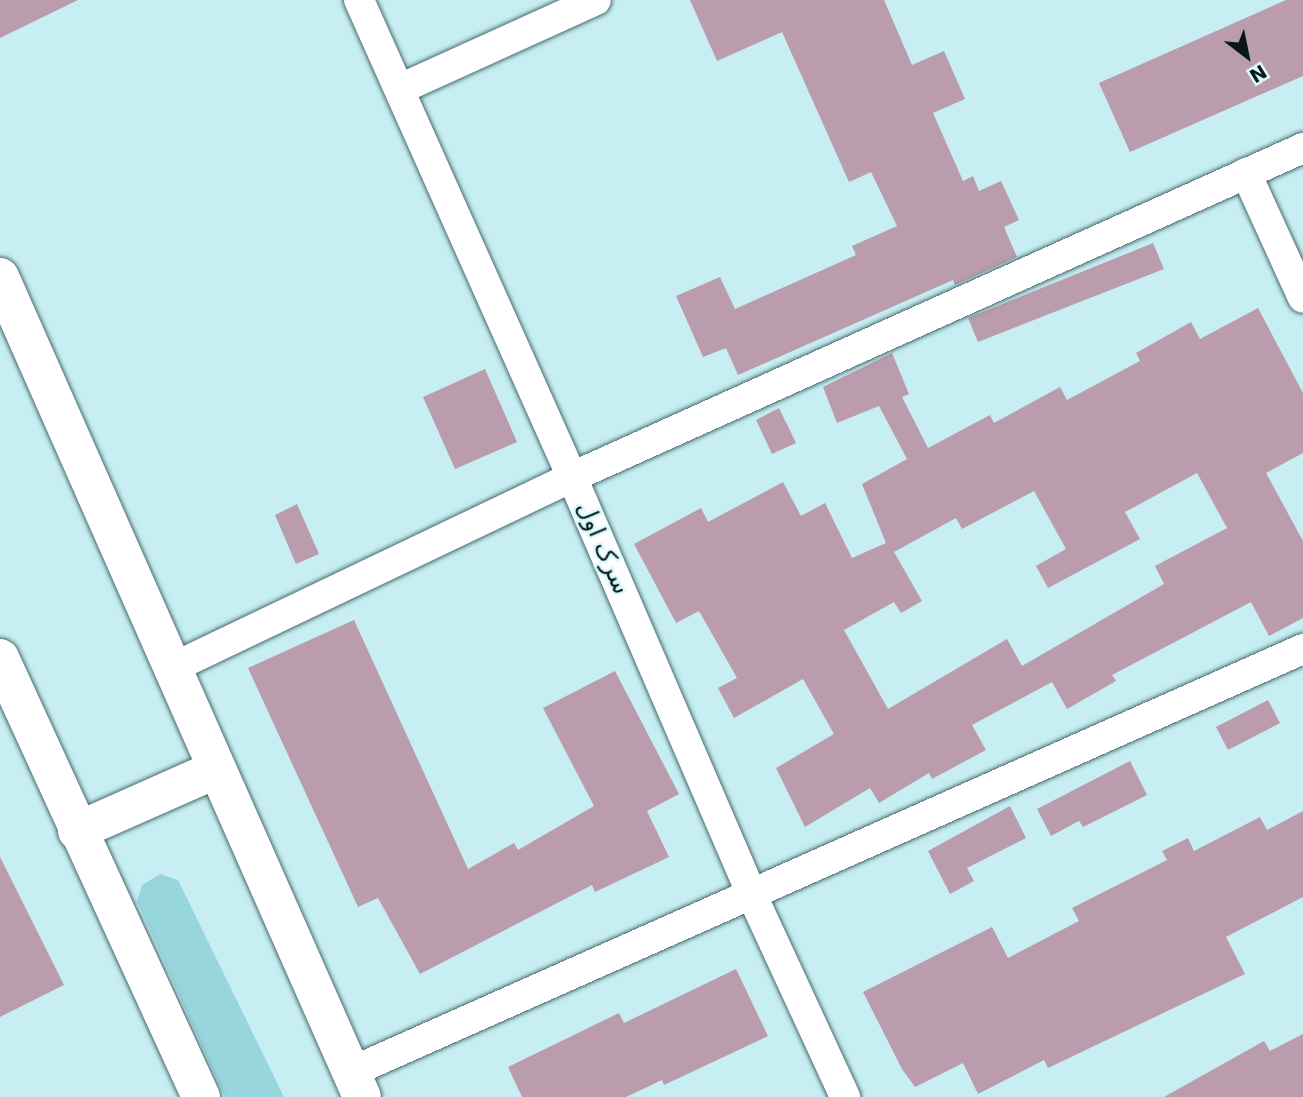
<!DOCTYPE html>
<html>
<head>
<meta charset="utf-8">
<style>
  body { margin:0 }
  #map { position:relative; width:1303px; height:1097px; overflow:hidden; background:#c7eef3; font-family:"DejaVu Sans",Cairo,sans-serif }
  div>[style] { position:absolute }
  .green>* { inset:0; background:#98d6de }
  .building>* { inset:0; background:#ba9cac }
  .roads { filter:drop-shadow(0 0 2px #46696e) drop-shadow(0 0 2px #46696e) }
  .street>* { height:30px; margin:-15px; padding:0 15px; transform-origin:15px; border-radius:15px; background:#fff }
  .primary>* { height:38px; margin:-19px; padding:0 19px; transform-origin:19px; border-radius:19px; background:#fff }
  span { translate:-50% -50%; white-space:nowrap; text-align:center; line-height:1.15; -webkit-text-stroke:5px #dbfafe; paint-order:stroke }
  .street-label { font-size:24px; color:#091719 }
  .north { position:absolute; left:1212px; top:21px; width:70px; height:70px; -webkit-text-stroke:5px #dbfafe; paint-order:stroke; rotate:148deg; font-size:19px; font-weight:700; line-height:28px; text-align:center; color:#091719 }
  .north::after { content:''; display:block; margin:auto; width:24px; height:32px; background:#091719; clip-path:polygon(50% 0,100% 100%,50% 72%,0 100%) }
</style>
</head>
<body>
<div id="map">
  <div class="green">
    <div style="clip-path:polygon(160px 874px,178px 880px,284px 1097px,225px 1097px,137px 901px,142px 885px)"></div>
  </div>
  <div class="building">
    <div style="clip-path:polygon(0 0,78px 0,0 38px)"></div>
    <div style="clip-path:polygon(690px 0,884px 0,912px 65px,944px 51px,965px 99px,933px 113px,963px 181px,973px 176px,979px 191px,1001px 181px,1019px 220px,1004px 227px,1017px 257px,955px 285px,953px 280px,738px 375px,726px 348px,703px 357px,676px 296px,720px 277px,735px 309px,856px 255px,852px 246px,897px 226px,871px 172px,849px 182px,782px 32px,717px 61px)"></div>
    <div style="clip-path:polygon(1286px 0,1303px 0,1303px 76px,1130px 152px,1099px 83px)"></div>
    <div style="clip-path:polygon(1153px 243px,1164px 269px,978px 342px,968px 318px)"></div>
    <div style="clip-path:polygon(evenodd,1258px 308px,1303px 393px,1303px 453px,1266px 473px,1303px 541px,1303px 618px,1269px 636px,1251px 602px,1112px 675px,1116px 681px,1067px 709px,1052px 682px,972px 725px,986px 750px,932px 779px,929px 773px,879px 803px,870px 788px,805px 827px,776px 768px,834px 734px,803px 679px,734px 718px,718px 688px,737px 678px,699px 611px,676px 623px,634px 544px,701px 508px,708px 522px,783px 482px,801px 516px,825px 503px,852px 558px,886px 543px,862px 484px,907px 459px,879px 406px,837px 423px,823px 387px,892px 353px,909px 394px,902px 397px,928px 448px,990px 415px,994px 423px,1060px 387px,1067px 400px,1140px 361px,1136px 353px,1191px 322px,1200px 339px,1258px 308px,1197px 473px,1227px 528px,1155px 566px,1164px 584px,1022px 666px,1007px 639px,888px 709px,844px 630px,894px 602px,901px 613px,922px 601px,894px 552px,956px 518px,962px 529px,1034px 491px,1066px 549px,1036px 566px,1048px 588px,1140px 539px,1125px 512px,1197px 473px)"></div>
    <div style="clip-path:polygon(485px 369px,517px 442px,455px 469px,423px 397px)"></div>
    <div style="clip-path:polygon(779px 408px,796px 443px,772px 454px,756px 420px)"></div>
    <div style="clip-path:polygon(297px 504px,319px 554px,296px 564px,275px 515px)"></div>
    <div style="clip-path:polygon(354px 620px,468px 869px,514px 843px,518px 850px,594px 806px,543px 708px,615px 671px,679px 794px,647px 811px,669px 857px,595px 892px,592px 885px,420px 974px,378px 898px,358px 907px,248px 668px)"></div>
    <div style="clip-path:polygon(1268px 700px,1280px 723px,1228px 750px,1216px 727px)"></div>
    <div style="clip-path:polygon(1130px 761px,1147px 795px,1083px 827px,1079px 821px,1051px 836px,1037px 809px)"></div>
    <div style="clip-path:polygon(1010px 806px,1026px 838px,967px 868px,974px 881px,950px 894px,928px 851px)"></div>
    <div style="clip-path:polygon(1303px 811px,1303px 897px,1226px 937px,1245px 974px,1048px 1068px,1044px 1060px,978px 1094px,963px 1063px,915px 1087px,902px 1069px,863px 992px,992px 927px,1008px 958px,1079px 921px,1072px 908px,1167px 860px,1162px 851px,1188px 838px,1194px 851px,1260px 817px,1267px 830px)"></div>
    <div style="clip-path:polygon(0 857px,64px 985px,0 1017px)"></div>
    <div style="clip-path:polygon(736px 969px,768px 1036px,664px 1085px,662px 1080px,626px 1097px,522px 1097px,508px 1067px,619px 1013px,624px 1023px)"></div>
    <div style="clip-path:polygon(1303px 1034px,1303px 1097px,1164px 1097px,1264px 1041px,1270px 1051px)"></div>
  </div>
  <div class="roads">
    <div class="street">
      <div style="left:359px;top:0;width:522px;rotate:65.94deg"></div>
      <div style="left:572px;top:477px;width:451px;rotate:66.7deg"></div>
      <div style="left:750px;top:891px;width:227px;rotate:65.2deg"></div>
      <div style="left:400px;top:89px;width:215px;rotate:-24.4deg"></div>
      <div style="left:1246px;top:173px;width:137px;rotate:65.5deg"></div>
      <div style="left:172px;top:668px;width:443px;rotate:-25.5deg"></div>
      <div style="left:572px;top:477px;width:802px;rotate:-24.23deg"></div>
      <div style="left:351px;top:1072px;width:1042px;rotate:-23.96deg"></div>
    </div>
    <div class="primary">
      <div style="left:0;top:277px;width:896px;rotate:66.18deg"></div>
      <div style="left:0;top:658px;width:483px;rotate:65.4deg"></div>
      <div style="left:77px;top:831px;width:153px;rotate:-23.9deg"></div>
    </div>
  </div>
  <div class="street-label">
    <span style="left:603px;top:548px;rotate:67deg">سرک‌ اول</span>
  </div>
  <div class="north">N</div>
</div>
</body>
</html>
